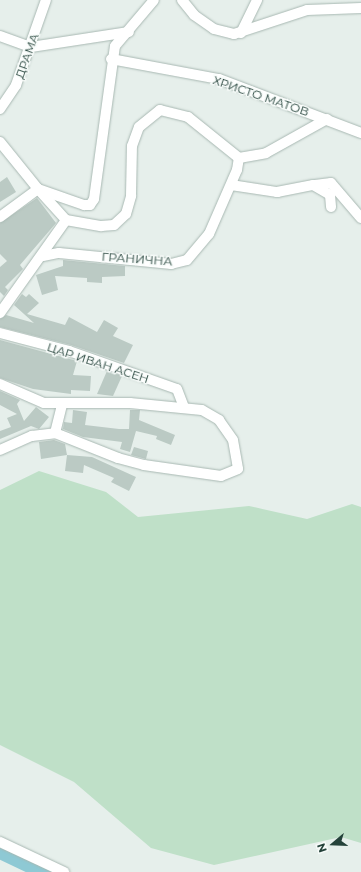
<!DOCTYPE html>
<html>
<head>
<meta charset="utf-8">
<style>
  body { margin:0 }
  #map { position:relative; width:361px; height:872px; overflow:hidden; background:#e6efeb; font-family:Montserrat,sans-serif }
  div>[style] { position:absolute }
  .green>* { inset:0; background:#bfe0c8 }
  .river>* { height:17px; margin:-8.5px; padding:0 8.5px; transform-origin:8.5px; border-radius:8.5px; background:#8ec9d4 }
  .building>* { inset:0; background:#bbcac4 }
  .roads { filter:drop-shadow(0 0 1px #a8b8b2) drop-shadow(0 0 1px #a8b8b2) }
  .street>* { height:10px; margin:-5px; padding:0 5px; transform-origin:5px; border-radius:5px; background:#fff }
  span { translate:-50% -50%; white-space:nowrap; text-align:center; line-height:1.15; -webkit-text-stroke:3px #f7fbf9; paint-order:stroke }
  .street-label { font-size:12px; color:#24423a }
  .north { position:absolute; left:313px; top:824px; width:40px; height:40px; -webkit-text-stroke:3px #f7fbf9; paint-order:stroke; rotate:251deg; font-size:11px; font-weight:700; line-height:16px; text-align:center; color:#24423a }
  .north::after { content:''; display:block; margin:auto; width:14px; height:18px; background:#24423a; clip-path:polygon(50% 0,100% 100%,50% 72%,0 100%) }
</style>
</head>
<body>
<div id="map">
  <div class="green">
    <div style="clip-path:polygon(39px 471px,106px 492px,138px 517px,249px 506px,307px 519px,352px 504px,361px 507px,361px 843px,341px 837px,214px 865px,151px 848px,74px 782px,0 745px,0 490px)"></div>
  </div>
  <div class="river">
    <div style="left:0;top:850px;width:51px;rotate:25.6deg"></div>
  </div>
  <div class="building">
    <div style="clip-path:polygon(7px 177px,16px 192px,0 202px,0 182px)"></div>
    <div style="clip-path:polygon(37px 198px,56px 223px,20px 265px,23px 269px,5px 287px,8px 290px,4px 296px,0 292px,0 267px,7px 261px,0 254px,0 223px)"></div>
    <div style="clip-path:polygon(63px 260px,125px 266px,125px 276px,102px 277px,102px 283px,87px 282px,87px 278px,55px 276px,58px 290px,42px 295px,36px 275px,63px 266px)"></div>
    <div style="clip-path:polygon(22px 294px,26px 297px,29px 294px,39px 303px,27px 314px,65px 325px,69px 317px,97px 332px,104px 320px,118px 328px,113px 336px,133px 345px,124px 363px,71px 345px,0 327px,0 319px,6px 315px,34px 323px,14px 305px)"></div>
    <div style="clip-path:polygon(0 340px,77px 361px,73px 375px,91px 376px,90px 391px,71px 390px,71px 394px,33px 389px,0 378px)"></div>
    <div style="clip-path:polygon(107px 371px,122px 376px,113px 396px,97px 394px)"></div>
    <div style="clip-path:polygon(0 391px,20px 400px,17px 404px,24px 421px,36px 407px,49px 417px,39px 429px,31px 426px,0 439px,0 431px,11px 427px,7px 418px,17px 414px,0 405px)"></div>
    <div style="clip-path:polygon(73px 410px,87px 412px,85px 425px,119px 429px,129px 429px,130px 410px,140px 410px,139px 420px,175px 435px,171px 445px,156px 439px,157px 436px,136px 431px,130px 452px,120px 449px,122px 442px,83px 437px,63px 429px,64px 422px,72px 423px)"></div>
    <div style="clip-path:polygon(54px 440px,65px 444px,67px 455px,41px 459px,39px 442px)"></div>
    <div style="clip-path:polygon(134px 447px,148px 451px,146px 459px,131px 455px)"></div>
    <div style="clip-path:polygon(67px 455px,92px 457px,136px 477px,129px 491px,111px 482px,114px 478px,84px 465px,83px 473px,65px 471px)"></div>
  </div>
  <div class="roads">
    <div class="street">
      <div style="left:182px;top:0;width:19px;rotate:51deg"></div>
      <div style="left:194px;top:15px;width:24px;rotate:35deg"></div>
      <div style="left:214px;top:29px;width:21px;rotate:14deg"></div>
      <div style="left:234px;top:34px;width:77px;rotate:-18.2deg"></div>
      <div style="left:307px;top:10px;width:54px;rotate:-2.1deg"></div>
      <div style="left:241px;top:33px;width:37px;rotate:-64deg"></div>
      <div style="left:0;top:36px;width:33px;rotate:20deg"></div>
      <div style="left:31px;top:47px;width:99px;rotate:-8.7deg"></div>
      <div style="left:111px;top:59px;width:110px;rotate:10.5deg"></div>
      <div style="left:219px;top:79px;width:152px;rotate:20.8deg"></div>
      <div style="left:0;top:109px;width:29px;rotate:-56deg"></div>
      <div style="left:16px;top:85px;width:90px;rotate:-70.6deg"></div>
      <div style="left:0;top:142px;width:60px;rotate:51deg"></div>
      <div style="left:38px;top:189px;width:47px;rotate:143.6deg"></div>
      <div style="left:231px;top:185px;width:47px;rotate:8.7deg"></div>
      <div style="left:277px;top:192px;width:37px;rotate:-11deg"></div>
      <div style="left:313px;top:185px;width:20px;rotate:30deg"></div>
      <div style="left:330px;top:195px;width:12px;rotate:85deg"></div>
      <div style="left:315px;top:185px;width:16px;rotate:-7deg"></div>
      <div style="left:331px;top:183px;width:46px;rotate:49.4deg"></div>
      <div style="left:66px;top:220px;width:36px;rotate:10deg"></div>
      <div style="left:101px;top:226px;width:13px;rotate:-4deg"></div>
      <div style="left:114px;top:225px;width:16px;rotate:-43deg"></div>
      <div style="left:126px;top:214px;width:19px;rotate:-74deg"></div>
      <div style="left:131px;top:196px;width:50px;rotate:-88.9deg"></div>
      <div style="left:132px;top:146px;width:20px;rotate:-70deg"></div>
      <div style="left:139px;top:127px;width:27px;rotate:-39deg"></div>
      <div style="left:160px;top:110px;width:29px;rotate:14deg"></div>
      <div style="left:188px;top:117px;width:65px;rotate:38.8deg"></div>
      <div style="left:239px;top:158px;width:27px;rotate:-10deg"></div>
      <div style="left:266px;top:153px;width:70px;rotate:-29.1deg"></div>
      <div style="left:43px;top:256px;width:16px;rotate:-11deg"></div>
      <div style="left:59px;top:253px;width:113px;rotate:5.6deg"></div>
      <div style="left:171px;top:264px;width:16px;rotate:-14deg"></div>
      <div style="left:187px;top:260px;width:34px;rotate:-50deg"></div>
      <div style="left:209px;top:234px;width:70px;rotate:-66.4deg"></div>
      <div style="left:237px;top:170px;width:12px;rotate:-81deg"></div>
      <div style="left:0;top:313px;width:114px;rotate:-54.6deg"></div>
      <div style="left:66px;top:220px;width:42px;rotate:-132.1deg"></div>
      <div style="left:38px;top:189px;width:49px;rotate:19.2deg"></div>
      <div style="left:84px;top:205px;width:6px"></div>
      <div style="left:90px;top:205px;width:7px;rotate:-56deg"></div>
      <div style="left:94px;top:199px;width:154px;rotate:-82.2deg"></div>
      <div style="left:115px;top:46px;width:60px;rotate:-49.7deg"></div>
      <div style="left:0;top:333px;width:71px;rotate:14.6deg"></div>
      <div style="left:69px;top:351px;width:114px;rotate:19.4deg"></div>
      <div style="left:177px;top:389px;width:19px;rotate:69deg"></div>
      <div style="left:0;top:384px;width:48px;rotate:23.4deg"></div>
      <div style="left:44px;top:403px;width:86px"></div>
      <div style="left:130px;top:403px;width:72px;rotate:5.6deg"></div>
      <div style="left:202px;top:410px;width:20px;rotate:30deg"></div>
      <div style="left:219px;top:420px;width:24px;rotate:55deg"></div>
      <div style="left:233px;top:440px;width:29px;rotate:80deg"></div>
      <div style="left:238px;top:469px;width:18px;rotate:158deg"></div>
      <div style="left:221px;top:476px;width:78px;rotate:-171.9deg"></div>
      <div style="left:144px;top:465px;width:27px;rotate:-165deg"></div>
      <div style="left:118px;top:458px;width:68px;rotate:-158.4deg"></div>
      <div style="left:0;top:450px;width:35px;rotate:-24deg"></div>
      <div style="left:32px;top:436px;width:23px;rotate:-7deg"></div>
      <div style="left:55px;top:433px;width:30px;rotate:-76deg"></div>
      <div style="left:0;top:842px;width:71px;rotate:25.1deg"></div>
    </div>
  </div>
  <div class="street-label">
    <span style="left:27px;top:56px;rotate:-70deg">ДРАМА</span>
    <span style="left:261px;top:96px;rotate:19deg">ХРИСТО МАТОВ</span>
    <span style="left:137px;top:259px;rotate:4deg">ГРАНИЧНА</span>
    <span style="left:98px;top:363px;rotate:18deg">ЦАР ИВАН АСЕН</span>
  </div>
  <div class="north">N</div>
</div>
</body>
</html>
